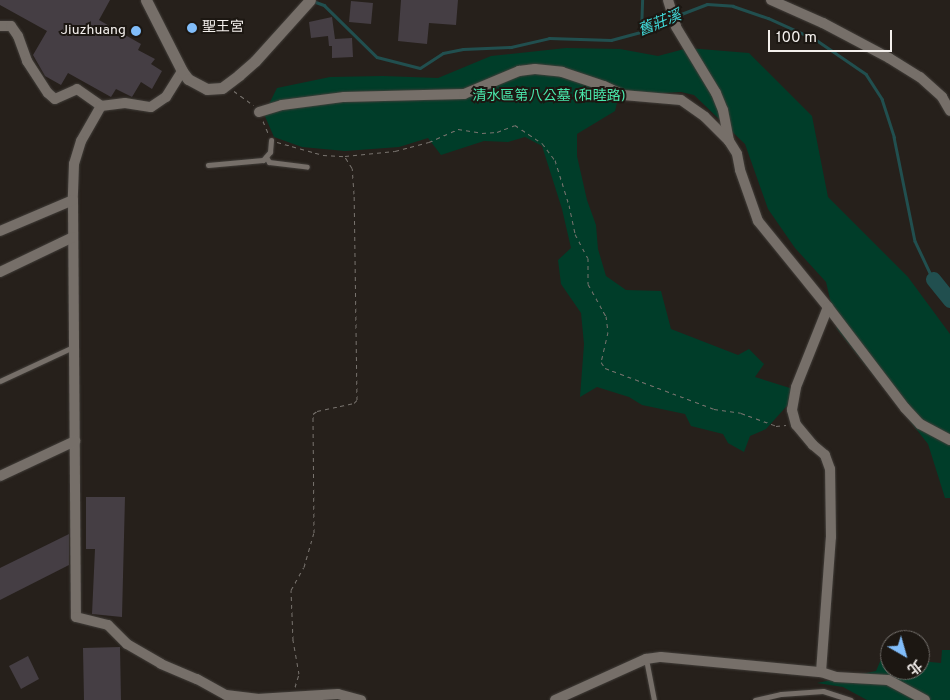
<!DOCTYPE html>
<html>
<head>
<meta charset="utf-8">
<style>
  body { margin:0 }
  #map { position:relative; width:950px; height:700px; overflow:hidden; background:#26201b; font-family:Overpass,"Noto Sans TC",sans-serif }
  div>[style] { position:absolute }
  .green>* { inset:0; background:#003d29 }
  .stream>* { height:2.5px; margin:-1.25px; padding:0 1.25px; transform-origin:1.25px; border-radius:1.25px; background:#214f4f }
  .river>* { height:15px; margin:-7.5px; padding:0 7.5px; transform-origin:7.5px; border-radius:7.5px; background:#214f4f }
  .building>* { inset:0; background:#453e44 }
  .path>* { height:1px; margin-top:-0.5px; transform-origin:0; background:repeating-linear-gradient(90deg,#78736e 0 4px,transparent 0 8px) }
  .roads { filter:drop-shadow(0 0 1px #413d39) drop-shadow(0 0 1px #413d39) }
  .service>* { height:5px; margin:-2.5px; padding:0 2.5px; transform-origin:2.5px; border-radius:2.5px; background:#766f69 }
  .minor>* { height:10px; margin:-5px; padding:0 5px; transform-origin:5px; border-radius:5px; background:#766f69 }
  .tertiary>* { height:11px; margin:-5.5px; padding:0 5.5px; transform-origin:5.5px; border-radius:5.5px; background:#766f69 }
  .dots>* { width:14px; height:14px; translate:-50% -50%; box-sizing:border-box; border:2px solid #1c1712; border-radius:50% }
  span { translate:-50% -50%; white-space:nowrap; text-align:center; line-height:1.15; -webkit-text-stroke:4px #1c1712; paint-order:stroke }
  .poi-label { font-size:14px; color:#f4f0ed }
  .left { translate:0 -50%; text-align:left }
  .right { translate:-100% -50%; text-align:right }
  .park-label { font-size:14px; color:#49e6ab }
  .water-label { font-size:15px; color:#40dbdb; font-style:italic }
  .north { position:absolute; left:880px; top:630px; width:50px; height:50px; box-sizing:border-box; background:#1c1712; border:1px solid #726e6a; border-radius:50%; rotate:142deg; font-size:14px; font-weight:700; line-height:20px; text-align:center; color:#f4f0ed }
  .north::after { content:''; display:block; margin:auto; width:18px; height:22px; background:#81bdfa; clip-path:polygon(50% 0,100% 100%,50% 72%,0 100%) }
  .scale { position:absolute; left:768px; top:30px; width:124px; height:22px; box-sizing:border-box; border:2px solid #f4f0ed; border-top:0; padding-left:6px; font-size:15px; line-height:18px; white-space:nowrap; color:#f4f0ed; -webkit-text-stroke:4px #1c1712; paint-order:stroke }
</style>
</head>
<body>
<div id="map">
  <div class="green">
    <div style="clip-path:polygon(566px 48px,620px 49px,658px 56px,688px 48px,749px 53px,812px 116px,828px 197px,908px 277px,950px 334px,950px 498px,945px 498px,928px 444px,837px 329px,826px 282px,795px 248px,768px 209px,745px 144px,694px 95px,681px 92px,644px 94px,625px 91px,618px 99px,615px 111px,577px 134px,577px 156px,587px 200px,596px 225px,598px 249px,606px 276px,626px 290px,661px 291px,671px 329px,738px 355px,749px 349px,764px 364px,755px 377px,793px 389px,794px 398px,766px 429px,750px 436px,744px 452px,728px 443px,723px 434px,691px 426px,685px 414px,642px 405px,629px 397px,597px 387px,580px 397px,584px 344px,581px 313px,561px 284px,558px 260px,571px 248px,562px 209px,542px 146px,525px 137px,508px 142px,484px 141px,441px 155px,428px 138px,399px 147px,345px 151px,302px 147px,274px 137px,264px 114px,277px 88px,330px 77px,383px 76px,438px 78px,491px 56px)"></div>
    <div style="clip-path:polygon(942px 650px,950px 650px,950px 700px,867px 700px,843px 687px,817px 683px,876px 671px,882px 657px,890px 657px,890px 670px,920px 670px,920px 661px,941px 663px)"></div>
  </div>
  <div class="stream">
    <div style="left:313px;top:1px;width:12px;rotate:20deg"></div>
    <div style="left:324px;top:5px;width:74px;rotate:44.5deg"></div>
    <div style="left:377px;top:57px;width:44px;rotate:14.3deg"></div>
    <div style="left:420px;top:68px;width:27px;rotate:-33deg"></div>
    <div style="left:443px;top:53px;width:20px;rotate:-11deg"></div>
    <div style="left:463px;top:49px;width:48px;rotate:-2.4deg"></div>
    <div style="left:511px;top:47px;width:39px;rotate:-13deg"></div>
    <div style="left:549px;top:38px;width:62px;rotate:1.8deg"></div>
    <div style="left:611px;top:40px;width:35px;rotate:-15deg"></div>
    <div style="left:645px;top:31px;width:29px;rotate:-27deg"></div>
    <div style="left:676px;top:16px;width:33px;rotate:-21deg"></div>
    <div style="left:707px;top:4px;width:26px;rotate:4deg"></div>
    <div style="left:733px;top:6px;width:37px;rotate:19deg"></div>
    <div style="left:768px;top:18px;width:51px;rotate:24.1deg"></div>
    <div style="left:815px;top:39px;width:62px;rotate:34.5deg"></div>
    <div style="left:866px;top:74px;width:30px;rotate:57deg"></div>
    <div style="left:882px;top:99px;width:40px;rotate:72deg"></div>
    <div style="left:894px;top:137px;width:106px;rotate:78.6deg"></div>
    <div style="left:915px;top:241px;width:42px;rotate:64.7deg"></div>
    <div style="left:641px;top:32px;width:32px;rotate:-88deg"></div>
  </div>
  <div class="river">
    <div style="left:933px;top:279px;width:27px;rotate:51deg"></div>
  </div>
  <div class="building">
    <div style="clip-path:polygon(0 0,110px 0,99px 20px,141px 44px,138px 50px,155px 59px,151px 64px,162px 71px,152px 89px,141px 82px,132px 97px,116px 89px,111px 97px,68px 73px,61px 85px,45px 76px,33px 55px,47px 31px,0 5px)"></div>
    <div style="clip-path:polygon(401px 0,458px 0,456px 25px,429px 23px,427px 44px,398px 41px)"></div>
    <div style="clip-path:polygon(351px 1px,373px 3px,371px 24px,349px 22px)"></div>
    <div style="clip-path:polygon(332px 17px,335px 39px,352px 38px,353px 57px,332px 58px,332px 46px,329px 46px,328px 36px,311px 38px,309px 22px)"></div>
    <div style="clip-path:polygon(86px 497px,125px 497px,122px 617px,92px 614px,95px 549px,86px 549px)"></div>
    <div style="clip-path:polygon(69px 534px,69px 565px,0 600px,0 568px)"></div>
    <div style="clip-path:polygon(120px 647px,121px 700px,84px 700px,83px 648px)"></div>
    <div style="clip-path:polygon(28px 656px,39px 679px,21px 689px,9px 666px)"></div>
  </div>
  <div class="path">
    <div style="left:234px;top:91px;width:24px;rotate:36deg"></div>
    <div style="left:263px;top:121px;width:13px;rotate:67deg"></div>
    <div style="left:277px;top:142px;width:48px;rotate:15.8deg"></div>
    <div style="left:323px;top:155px;width:22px;rotate:3deg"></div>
    <div style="left:345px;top:156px;width:50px;rotate:-5.7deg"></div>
    <div style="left:395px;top:151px;width:35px;rotate:-15deg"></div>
    <div style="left:429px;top:142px;width:32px;rotate:-24deg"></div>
    <div style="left:458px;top:129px;width:24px;rotate:9deg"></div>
    <div style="left:482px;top:133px;width:15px;rotate:-4deg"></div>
    <div style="left:497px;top:132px;width:19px;rotate:-21deg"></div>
    <div style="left:515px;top:125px;width:32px;rotate:34deg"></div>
    <div style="left:542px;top:143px;width:21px;rotate:53deg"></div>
    <div style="left:555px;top:160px;width:47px;rotate:72.7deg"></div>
    <div style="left:569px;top:205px;width:30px;rotate:78deg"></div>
    <div style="left:575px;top:234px;width:27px;rotate:62deg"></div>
    <div style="left:588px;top:258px;width:26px;rotate:90deg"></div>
    <div style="left:588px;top:284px;width:37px;rotate:61deg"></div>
    <div style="left:606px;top:316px;width:16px;rotate:83deg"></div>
    <div style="left:608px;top:332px;width:31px;rotate:103deg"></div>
    <div style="left:601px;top:362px;width:7px;rotate:56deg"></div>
    <div style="left:605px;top:368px;width:116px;rotate:20.6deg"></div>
    <div style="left:714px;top:409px;width:27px;rotate:8deg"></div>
    <div style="left:741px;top:413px;width:37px;rotate:20deg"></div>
    <div style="left:776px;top:426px;width:10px;rotate:-6deg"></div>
    <div style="left:295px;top:687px;width:14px;rotate:-73deg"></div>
    <div style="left:299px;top:674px;width:35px;rotate:-100deg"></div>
    <div style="left:293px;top:640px;width:50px;rotate:-92.3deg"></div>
    <div style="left:291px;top:590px;width:26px;rotate:-61deg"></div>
    <div style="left:304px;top:567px;width:35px;rotate:-74deg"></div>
    <div style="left:314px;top:533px;width:119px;rotate:-90.5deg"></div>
    <div style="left:313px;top:414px;width:5px;rotate:-37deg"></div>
    <div style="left:317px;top:411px;width:38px;rotate:-12deg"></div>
    <div style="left:354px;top:403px;width:4px;rotate:-45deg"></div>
    <div style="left:357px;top:400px;width:206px;rotate:-90.8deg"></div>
    <div style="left:354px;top:194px;width:26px;rotate:-94deg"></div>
    <div style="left:352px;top:168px;width:13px;rotate:-122deg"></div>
  </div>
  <div class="roads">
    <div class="service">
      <div style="left:266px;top:157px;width:6px;rotate:59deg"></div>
      <div style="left:269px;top:162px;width:38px;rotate:7deg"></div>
      <div style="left:208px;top:165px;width:55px;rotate:-5.2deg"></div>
      <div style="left:263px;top:160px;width:11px;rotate:-49deg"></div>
      <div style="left:270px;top:152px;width:12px;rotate:-85deg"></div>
      <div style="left:0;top:381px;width:81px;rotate:-25deg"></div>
      <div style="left:646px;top:659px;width:42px;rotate:79deg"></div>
      <div style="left:755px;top:700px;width:27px;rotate:-13deg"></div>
      <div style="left:781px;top:694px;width:42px;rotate:-4.1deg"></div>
      <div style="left:823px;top:691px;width:29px;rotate:18deg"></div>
    </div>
    <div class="minor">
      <div style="left:668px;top:0;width:28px;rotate:73deg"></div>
      <div style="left:676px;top:27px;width:77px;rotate:58.8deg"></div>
      <div style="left:716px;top:93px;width:18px;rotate:68deg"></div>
      <div style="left:723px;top:110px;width:32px;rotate:79deg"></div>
      <div style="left:729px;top:141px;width:15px;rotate:58deg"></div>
      <div style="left:737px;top:154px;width:16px;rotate:79deg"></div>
      <div style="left:740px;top:170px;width:54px;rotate:70.6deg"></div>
      <div style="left:758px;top:221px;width:111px;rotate:50.9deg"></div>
      <div style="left:828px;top:307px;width:127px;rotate:52.7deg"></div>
      <div style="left:905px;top:408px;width:22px;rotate:47deg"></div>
      <div style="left:920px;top:424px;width:34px;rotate:28deg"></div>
      <div style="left:771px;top:0;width:57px;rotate:23.9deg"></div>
      <div style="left:823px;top:23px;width:75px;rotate:27.9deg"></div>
      <div style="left:889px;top:58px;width:36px;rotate:32deg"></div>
      <div style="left:920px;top:77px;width:30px;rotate:42deg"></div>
      <div style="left:942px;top:97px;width:16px;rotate:60deg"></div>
      <div style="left:0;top:26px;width:11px"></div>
      <div style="left:11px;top:26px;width:12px;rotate:55deg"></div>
      <div style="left:18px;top:36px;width:27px;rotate:70deg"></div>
      <div style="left:27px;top:61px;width:38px;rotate:57deg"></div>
      <div style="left:48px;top:93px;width:9px;rotate:41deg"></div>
      <div style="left:55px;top:99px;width:24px;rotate:-24deg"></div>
      <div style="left:77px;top:89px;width:29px;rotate:35deg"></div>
      <div style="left:101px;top:106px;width:40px;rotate:119.7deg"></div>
      <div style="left:81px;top:141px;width:24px;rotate:107deg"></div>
      <div style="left:74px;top:164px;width:36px;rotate:92deg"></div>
      <div style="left:73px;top:200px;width:417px;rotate:89.6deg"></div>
      <div style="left:76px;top:617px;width:33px;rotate:14deg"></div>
      <div style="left:108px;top:625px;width:27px;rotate:45deg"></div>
      <div style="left:127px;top:644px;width:39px;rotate:30deg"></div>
      <div style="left:161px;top:664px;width:39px;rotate:23deg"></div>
      <div style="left:197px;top:679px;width:33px;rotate:29deg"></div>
      <div style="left:226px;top:695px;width:31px;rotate:7deg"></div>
      <div style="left:257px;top:699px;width:81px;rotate:-3.5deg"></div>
      <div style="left:338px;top:694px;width:24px;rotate:15deg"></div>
      <div style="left:101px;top:106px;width:24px;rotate:-7deg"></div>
      <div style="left:125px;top:103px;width:26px;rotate:9deg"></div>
      <div style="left:151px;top:107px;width:18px;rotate:-34deg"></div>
      <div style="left:166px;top:97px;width:31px;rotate:-58deg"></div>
      <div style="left:259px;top:112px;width:24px;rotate:-17deg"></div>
      <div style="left:282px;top:105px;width:63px;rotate:-7.4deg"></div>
      <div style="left:344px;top:97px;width:120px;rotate:-1.4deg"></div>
      <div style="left:464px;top:94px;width:60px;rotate:-22.7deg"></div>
      <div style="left:519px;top:71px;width:16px;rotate:-7deg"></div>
      <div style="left:535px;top:69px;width:27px;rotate:6deg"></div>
      <div style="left:562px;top:72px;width:44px;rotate:18.4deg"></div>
      <div style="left:604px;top:86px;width:21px;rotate:25deg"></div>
      <div style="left:623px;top:95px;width:58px;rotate:4.9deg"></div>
      <div style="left:681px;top:100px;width:29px;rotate:35deg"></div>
      <div style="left:705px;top:117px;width:34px;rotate:45deg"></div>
      <div style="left:0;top:231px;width:79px;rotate:-23deg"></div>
      <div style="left:0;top:272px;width:81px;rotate:-25.6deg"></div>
      <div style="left:0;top:476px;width:83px;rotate:-25deg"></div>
      <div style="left:821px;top:672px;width:135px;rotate:-85.8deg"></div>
      <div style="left:831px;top:537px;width:68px;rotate:-90.8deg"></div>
      <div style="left:830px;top:469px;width:15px;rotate:-110deg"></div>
      <div style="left:825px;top:455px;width:16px;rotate:-140deg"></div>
      <div style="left:813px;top:445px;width:26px;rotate:-130deg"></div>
      <div style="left:796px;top:425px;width:16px;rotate:-105deg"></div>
      <div style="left:792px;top:410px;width:23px;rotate:-80deg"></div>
      <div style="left:796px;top:387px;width:86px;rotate:-68.2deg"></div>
      <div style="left:555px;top:700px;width:100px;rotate:-24.3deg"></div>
      <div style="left:646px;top:659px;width:15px;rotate:-8deg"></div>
      <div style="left:661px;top:657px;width:161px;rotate:5.4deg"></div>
      <div style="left:821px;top:672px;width:16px;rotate:18deg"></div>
      <div style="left:836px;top:677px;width:52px;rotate:3.3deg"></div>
      <div style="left:888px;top:680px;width:42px;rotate:28.4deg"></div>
    </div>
    <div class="tertiary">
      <div style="left:146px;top:0;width:80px;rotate:63.1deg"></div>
      <div style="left:182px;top:71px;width:10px;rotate:53deg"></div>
      <div style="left:188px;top:79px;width:21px;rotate:28deg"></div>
      <div style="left:207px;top:89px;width:15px;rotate:-4deg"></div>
      <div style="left:222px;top:88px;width:21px;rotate:-37deg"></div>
      <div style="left:239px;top:75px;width:21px;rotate:-41deg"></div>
      <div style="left:255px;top:61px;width:82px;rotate:-48deg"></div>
    </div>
  </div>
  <div class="dots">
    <div style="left:192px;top:28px;background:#81bdfa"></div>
    <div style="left:136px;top:31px;background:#81bdfa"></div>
  </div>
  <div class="poi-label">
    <span class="left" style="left:202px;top:28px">聖王宮</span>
    <span class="right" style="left:126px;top:31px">Jiuzhuang</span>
  </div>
  <div class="park-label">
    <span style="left:549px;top:97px">清水區第八公墓 (和睦路)</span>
  </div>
  <div class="water-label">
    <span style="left:660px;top:24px;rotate:-22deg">舊莊溪</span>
  </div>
  <div class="north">北</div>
  <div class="scale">100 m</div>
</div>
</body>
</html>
